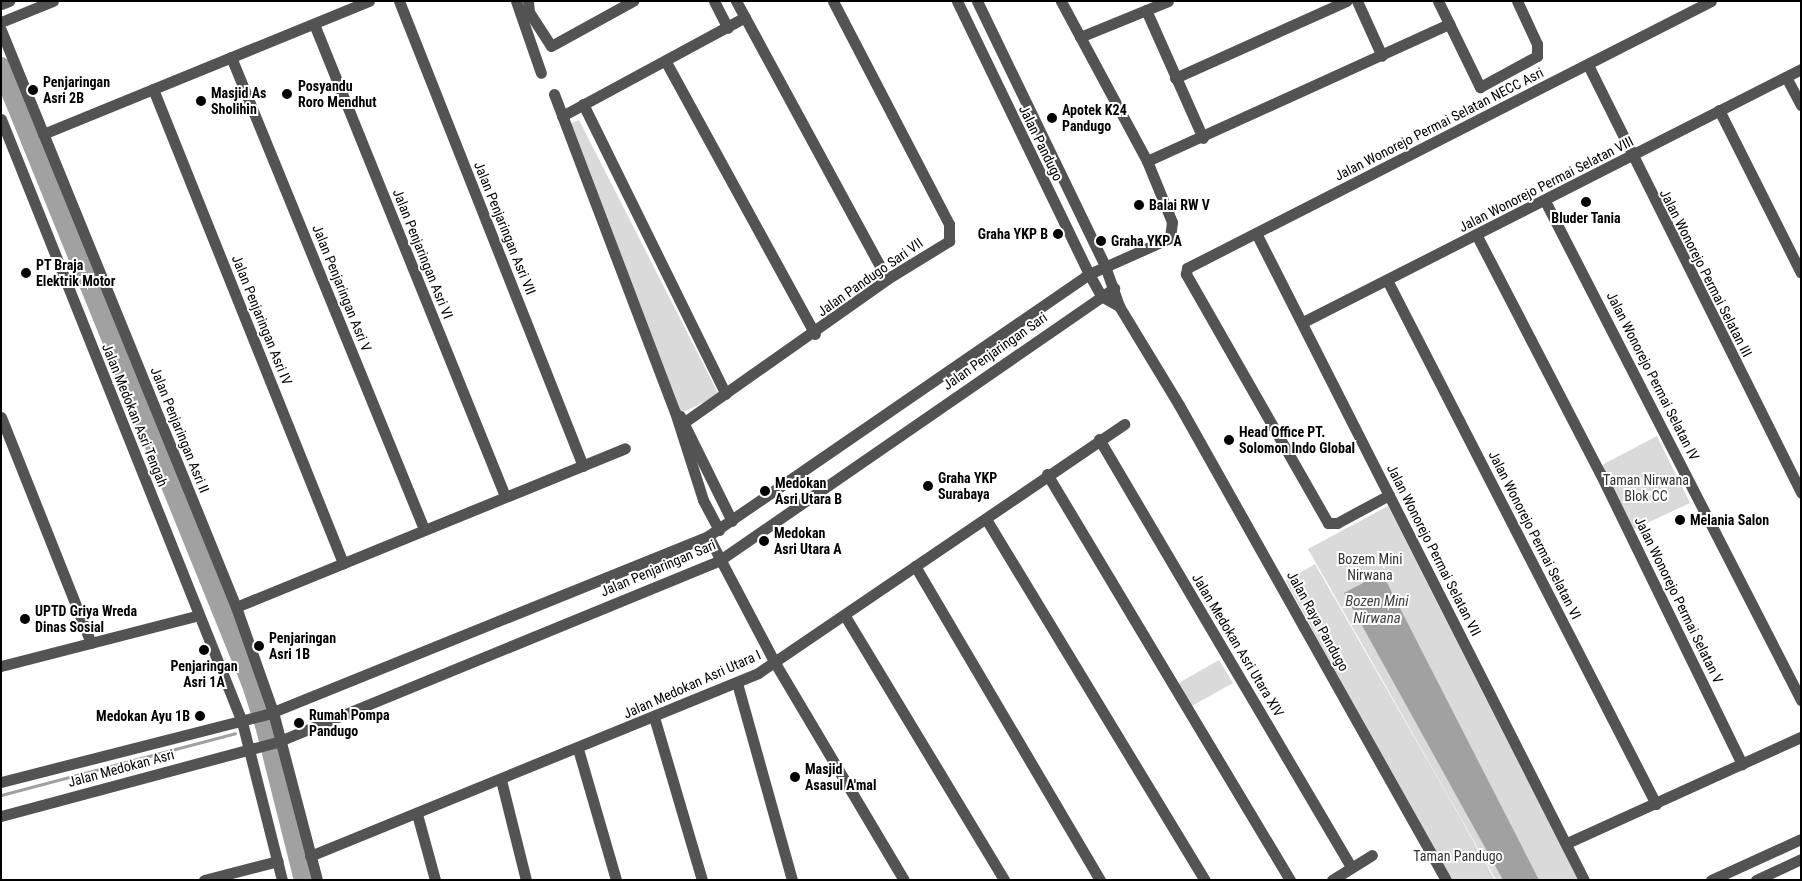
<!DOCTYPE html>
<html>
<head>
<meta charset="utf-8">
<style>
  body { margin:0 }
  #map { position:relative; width:1802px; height:881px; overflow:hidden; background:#fff; font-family:"Roboto Condensed",sans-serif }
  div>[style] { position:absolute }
  .green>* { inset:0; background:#dadada }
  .water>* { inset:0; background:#a1a1a1 }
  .stream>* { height:3px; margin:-1.5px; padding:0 1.5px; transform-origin:1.5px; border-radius:1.5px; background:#a1a1a1 }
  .river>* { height:20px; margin:-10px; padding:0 10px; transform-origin:10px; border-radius:10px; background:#a1a1a1 }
  .minor>* { height:11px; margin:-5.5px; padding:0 5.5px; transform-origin:5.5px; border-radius:5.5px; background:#535353 }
  .dots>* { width:14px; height:14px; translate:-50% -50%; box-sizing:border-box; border:2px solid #fff; border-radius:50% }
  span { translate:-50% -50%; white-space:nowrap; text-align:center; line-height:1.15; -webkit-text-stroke:4px #fff; paint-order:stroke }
  .poi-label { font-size:14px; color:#000; font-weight:700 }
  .left { translate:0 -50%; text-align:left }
  .right { translate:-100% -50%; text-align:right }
  .street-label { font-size:14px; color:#000 }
  .park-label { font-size:14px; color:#313131 }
  .water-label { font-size:15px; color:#424242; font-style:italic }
  .frame { position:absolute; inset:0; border:2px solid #000; pointer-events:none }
</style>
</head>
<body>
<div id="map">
  <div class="green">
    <div style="clip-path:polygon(579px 120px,719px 395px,681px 413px,567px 125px)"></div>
    <div style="clip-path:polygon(1657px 436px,1690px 503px,1632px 530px,1600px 466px)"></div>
    <div style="clip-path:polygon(1388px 506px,1578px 880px,1496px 880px,1308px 549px)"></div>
    <div style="clip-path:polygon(1315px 564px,1448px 796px,1495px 880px,1448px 880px,1286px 581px)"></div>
    <div style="clip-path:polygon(1219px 660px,1233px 683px,1190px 707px,1177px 684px)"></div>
  </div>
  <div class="water">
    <div style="clip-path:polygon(1382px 573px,1539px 880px,1503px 880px,1344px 593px)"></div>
  </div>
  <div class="stream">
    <div style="left:1px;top:795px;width:242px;rotate:-14.8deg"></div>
  </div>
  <div class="river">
    <div style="left:1px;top:67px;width:664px;rotate:67.88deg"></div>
    <div style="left:251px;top:682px;width:45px;rotate:72deg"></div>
    <div style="left:265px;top:725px;width:160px;rotate:75.9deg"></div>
  </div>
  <div class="minor">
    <div style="left:399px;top:1px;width:500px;rotate:68.41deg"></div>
    <div style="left:516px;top:1px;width:76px;rotate:70.9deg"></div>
    <div style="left:528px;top:1px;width:11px;rotate:85deg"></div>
    <div style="left:529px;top:12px;width:40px;rotate:57.1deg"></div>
    <div style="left:551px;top:46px;width:94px;rotate:-28.8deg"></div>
    <div style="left:714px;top:1px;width:30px;rotate:63deg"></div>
    <div style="left:736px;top:1px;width:316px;rotate:61.5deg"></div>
    <div style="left:957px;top:1px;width:303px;rotate:64.2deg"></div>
    <div style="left:1089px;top:274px;width:25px;rotate:61deg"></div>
    <div style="left:1101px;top:296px;width:21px;rotate:29deg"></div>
    <div style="left:977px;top:1px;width:294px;rotate:64.2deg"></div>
    <div style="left:1105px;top:266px;width:42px;rotate:70.7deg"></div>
    <div style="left:1119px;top:306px;width:116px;rotate:58.8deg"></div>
    <div style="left:1179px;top:405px;width:545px;rotate:60.66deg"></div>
    <div style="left:1357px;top:1px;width:60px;rotate:65.6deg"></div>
    <div style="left:1438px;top:1px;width:96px;rotate:64deg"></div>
    <div style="left:1480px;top:87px;width:65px;rotate:-28.5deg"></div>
    <div style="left:1537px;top:56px;width:12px;rotate:-90deg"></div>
    <div style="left:1537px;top:44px;width:47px;rotate:-114.9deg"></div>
    <div style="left:1px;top:4px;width:9px;rotate:-21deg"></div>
    <div style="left:1146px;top:10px;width:140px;rotate:66deg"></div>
    <div style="left:1px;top:22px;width:56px;rotate:-22deg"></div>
    <div style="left:314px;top:24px;width:509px;rotate:67.97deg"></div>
    <div style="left:1px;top:30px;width:623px;rotate:67.84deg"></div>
    <div style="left:236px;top:607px;width:111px;rotate:70.6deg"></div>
    <div style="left:273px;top:712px;width:174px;rotate:75.3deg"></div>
    <div style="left:1080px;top:37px;width:95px;rotate:-22.2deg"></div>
    <div style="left:231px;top:57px;width:510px;rotate:67.76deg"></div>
    <div style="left:666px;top:62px;width:310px;rotate:61.3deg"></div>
    <div style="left:1588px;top:65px;width:478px;rotate:63.5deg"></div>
    <div style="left:1786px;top:77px;width:32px;rotate:62deg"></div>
    <div style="left:1175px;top:78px;width:188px;rotate:-24.2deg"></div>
    <div style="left:153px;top:89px;width:511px;rotate:68.16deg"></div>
    <div style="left:554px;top:94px;width:340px;rotate:69.2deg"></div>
    <div style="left:675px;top:412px;width:92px;rotate:72.3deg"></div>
    <div style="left:703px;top:500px;width:34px;rotate:62deg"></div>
    <div style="left:583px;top:104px;width:323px;rotate:63.8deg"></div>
    <div style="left:1719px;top:110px;width:182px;rotate:63.3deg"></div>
    <div style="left:562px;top:116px;width:208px;rotate:-28.4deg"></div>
    <div style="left:1px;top:119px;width:649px;rotate:68.21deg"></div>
    <div style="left:242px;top:722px;width:163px;rotate:75.8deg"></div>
    <div style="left:43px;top:134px;width:352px;rotate:-22.2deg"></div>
    <div style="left:1147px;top:161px;width:332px;rotate:-24.4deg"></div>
    <div style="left:1545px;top:201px;width:561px;rotate:62.84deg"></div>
    <div style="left:1256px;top:233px;width:725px;rotate:63.12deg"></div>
    <div style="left:1477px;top:236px;width:267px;rotate:62.6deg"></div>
    <div style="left:1600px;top:473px;width:324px;rotate:64deg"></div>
    <div style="left:1387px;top:280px;width:589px;rotate:62.83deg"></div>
    <div style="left:1303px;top:322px;width:559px;rotate:-26.93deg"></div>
    <div style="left:680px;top:416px;width:117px;rotate:63.7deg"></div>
    <div style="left:1px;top:417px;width:243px;rotate:68.3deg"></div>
    <div style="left:686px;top:421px;width:246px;rotate:-35.2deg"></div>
    <div style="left:887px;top:279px;width:73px;rotate:-31.5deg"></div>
    <div style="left:949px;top:241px;width:17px;rotate:-90deg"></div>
    <div style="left:949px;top:224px;width:251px;rotate:-117.5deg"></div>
    <div style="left:1099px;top:439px;width:497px;rotate:59.5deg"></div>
    <div style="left:1047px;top:474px;width:473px;rotate:59.1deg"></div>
    <div style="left:1389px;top:495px;width:59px;rotate:151.7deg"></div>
    <div style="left:1337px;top:523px;width:9px;rotate:180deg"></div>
    <div style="left:1328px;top:523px;width:287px;rotate:-119.7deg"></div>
    <div style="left:1186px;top:274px;width:6px;rotate:-81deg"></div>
    <div style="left:1187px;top:268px;width:588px;rotate:-27deg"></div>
    <div style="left:986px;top:519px;width:422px;rotate:58.8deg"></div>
    <div style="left:708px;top:536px;width:144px;rotate:62.2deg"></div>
    <div style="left:775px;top:663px;width:252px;rotate:59.3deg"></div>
    <div style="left:915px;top:566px;width:364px;rotate:59.5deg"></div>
    <div style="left:236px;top:607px;width:420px;rotate:-22.2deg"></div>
    <div style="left:845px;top:616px;width:308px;rotate:58.9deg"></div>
    <div style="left:1px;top:666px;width:204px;rotate:-14.4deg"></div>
    <div style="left:737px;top:683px;width:205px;rotate:74.4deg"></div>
    <div style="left:654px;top:717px;width:170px;rotate:73.6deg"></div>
    <div style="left:578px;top:749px;width:136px;rotate:73.8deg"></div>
    <div style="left:501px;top:780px;width:103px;rotate:76deg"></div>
    <div style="left:1px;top:782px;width:276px;rotate:-14.3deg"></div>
    <div style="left:268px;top:714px;width:475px;rotate:-22deg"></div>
    <div style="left:708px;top:536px;width:462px;rotate:-34.5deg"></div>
    <div style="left:1089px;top:274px;width:89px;rotate:-24deg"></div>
    <div style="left:1170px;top:238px;width:16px;rotate:-83deg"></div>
    <div style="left:1172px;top:222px;width:66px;rotate:-112.3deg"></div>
    <div style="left:1147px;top:161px;width:182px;rotate:-118.3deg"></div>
    <div style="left:417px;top:814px;width:68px;rotate:74.7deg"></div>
    <div style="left:1px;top:816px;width:286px;rotate:-15deg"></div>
    <div style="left:277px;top:742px;width:479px;rotate:-22.3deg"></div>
    <div style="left:720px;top:560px;width:479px;rotate:-34.6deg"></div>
    <div style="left:1567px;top:843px;width:257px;rotate:-24.4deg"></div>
    <div style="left:310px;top:856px;width:484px;rotate:-22.2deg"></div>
    <div style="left:758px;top:673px;width:443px;rotate:-34.2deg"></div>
    <div style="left:204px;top:880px;width:76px;rotate:-14.4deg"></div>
    <div style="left:1332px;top:880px;width:47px;rotate:-32deg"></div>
    <div style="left:1711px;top:880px;width:99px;rotate:-24.5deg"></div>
    <div style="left:1756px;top:880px;width:50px;rotate:-25deg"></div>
  </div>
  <div class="dots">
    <div style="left:33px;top:90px;background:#000"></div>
    <div style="left:287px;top:94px;background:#000"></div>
    <div style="left:201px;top:101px;background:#000"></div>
    <div style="left:1052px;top:118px;background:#000"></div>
    <div style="left:1586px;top:202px;background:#000"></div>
    <div style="left:1139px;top:205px;background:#000"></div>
    <div style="left:1058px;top:234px;background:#000"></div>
    <div style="left:1101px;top:241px;background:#000"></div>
    <div style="left:26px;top:273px;background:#000"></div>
    <div style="left:1229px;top:440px;background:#000"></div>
    <div style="left:928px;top:486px;background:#000"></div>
    <div style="left:765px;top:491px;background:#000"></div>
    <div style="left:1680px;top:520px;background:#000"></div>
    <div style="left:764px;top:541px;background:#000"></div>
    <div style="left:25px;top:619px;background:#000"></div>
    <div style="left:259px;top:646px;background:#000"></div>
    <div style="left:204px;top:650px;background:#000"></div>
    <div style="left:200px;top:716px;background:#000"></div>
    <div style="left:299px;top:723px;background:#000"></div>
    <div style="left:795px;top:777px;background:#000"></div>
  </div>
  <div class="poi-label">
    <span class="left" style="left:43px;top:90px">Penjaringan<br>Asri 2B</span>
    <span class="left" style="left:298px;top:94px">Posyandu<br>Roro Mendhut</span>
    <span class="left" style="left:211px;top:101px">Masjid As<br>Sholihin</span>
    <span class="left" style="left:1062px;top:118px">Apotek K24<br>Pandugo</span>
    <span class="left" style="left:1149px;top:205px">Balai RW V</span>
    <span style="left:1586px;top:218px">Bluder Tania</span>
    <span class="right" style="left:1048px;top:234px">Graha YKP B</span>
    <span class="left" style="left:1111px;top:241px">Graha YKP A</span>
    <span class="left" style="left:36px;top:273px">PT Braja<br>Elektrik Motor</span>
    <span class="left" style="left:1239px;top:440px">Head Office PT.<br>Solomon Indo Global</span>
    <span class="left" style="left:938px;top:486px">Graha YKP<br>Surabaya</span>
    <span class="left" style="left:775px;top:491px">Medokan<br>Asri Utara B</span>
    <span class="left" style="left:1690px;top:520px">Melania Salon</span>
    <span class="left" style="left:774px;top:541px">Medokan<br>Asri Utara A</span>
    <span class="left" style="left:35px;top:619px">UPTD Griya Wreda<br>Dinas Sosial</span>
    <span class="left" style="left:269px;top:646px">Penjaringan<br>Asri 1B</span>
    <span style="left:204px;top:674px">Penjaringan<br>Asri 1A</span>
    <span class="left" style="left:309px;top:723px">Rumah Pompa<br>Pandugo</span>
    <span class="right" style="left:190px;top:716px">Medokan Ayu 1B</span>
    <span class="left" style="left:805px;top:777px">Masjid<br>Asasul A'mal</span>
  </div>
  <div class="street-label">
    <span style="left:1439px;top:124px;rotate:-27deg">Jalan Wonorejo Permai Selatan NECC Asri</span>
    <span style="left:1041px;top:143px;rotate:64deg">Jalan Pandugo</span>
    <span style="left:1546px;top:184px;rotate:-27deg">Jalan Wonorejo Permai Selatan VIII</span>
    <span style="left:505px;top:228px;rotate:68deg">Jalan Penjaringan Asri VII</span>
    <span style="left:423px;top:254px;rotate:68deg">Jalan Penjaringan Asri VI</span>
    <span style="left:1706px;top:273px;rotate:63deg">Jalan Wonorejo Permai Selatan III</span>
    <span style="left:870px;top:277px;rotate:-35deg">Jalan Pandugo Sari VII</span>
    <span style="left:342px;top:288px;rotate:68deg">Jalan Penjaringan Asri V</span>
    <span style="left:262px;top:320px;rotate:68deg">Jalan Penjaringan Asri IV</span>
    <span style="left:995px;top:351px;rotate:-35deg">Jalan Penjaringan Sari</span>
    <span style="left:1653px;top:376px;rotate:63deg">Jalan Wonorejo Permai Selatan IV</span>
    <span style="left:135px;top:415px;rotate:68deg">Jalan Medokan Asri Tengah</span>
    <span style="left:180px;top:430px;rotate:68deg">Jalan Penjaringan Asri II</span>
    <span style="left:1535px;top:535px;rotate:63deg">Jalan Wonorejo Permai Selatan VI</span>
    <span style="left:1434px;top:550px;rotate:63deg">Jalan Wonorejo Permai Selatan VII</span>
    <span style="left:658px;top:568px;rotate:-23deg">Jalan Penjaringan Sari</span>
    <span style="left:1679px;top:600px;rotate:64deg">Jalan Wonorejo Permai Selatan V</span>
    <span style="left:1318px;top:621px;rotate:61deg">Jalan Raya Pandugo</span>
    <span style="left:1238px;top:645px;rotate:59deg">Jalan Medokan Asri Utara XIV</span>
    <span style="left:692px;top:684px;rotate:-24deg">Jalan Medokan Asri Utara I</span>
    <span style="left:121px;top:768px;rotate:-15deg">Jalan Medokan Asri</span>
  </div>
  <div class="park-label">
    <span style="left:1646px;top:488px">Taman Nirwana<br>Blok CC</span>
    <span style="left:1370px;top:567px">Bozem Mini<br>Nirwana</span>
    <span style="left:1458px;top:856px">Taman Pandugo</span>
  </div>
  <div class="water-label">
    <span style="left:1377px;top:610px">Bozen Mini<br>Nirwana</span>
  </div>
  <div class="frame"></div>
</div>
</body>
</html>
